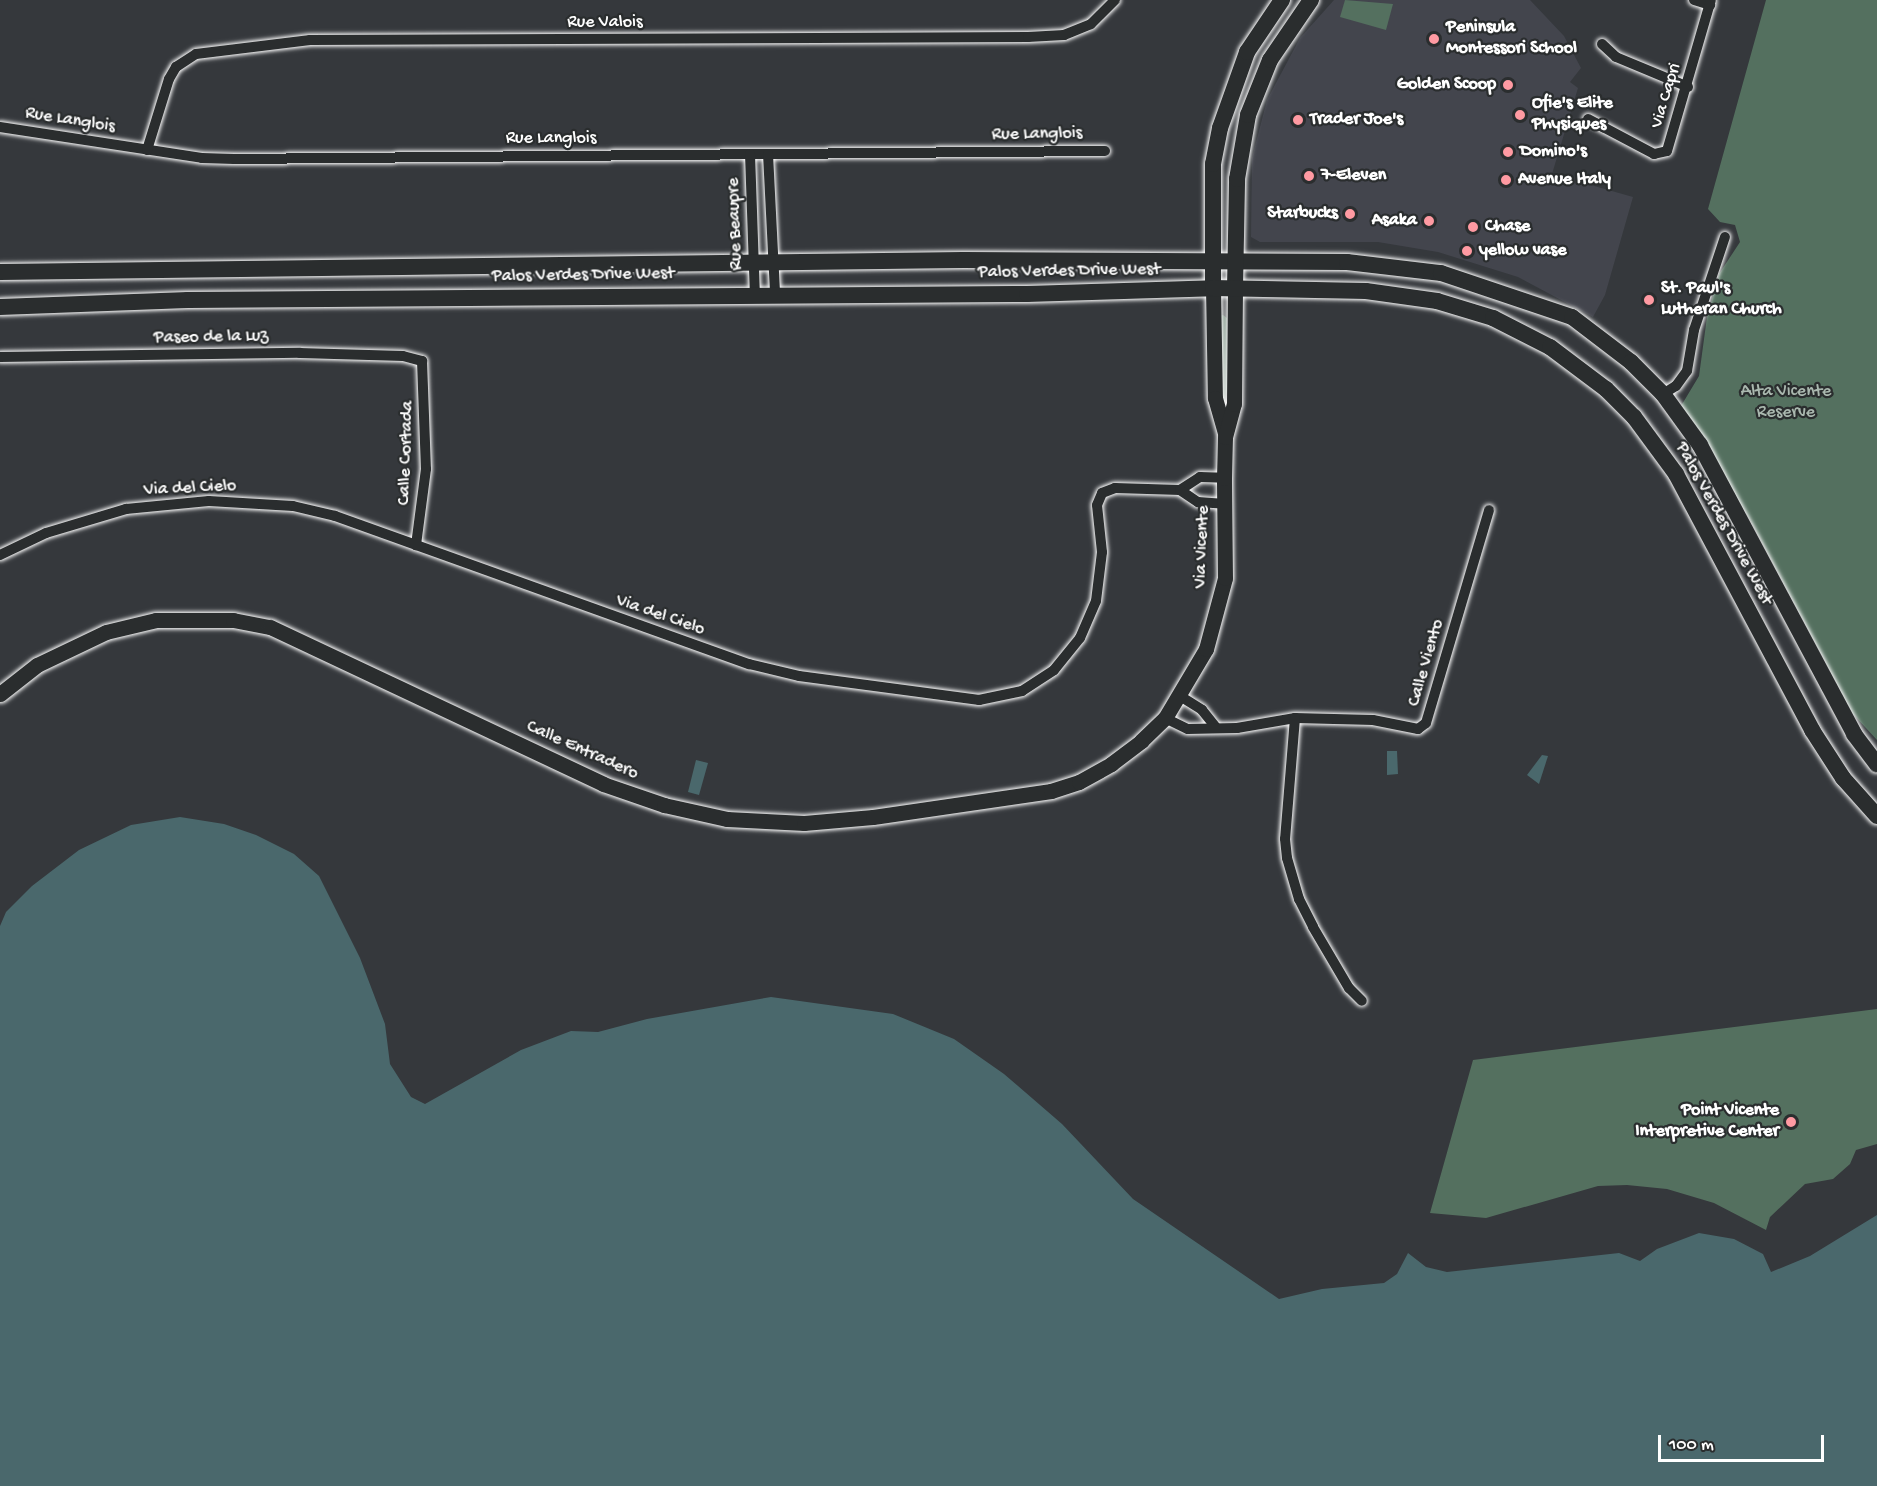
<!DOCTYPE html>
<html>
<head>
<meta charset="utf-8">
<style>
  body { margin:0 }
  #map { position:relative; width:1877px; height:1486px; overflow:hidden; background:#35383c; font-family:"Gochi Hand",sans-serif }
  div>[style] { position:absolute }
  .built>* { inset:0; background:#43454d }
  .green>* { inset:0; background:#54705f }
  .water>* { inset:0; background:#4a686c }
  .roads { filter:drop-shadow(0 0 2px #fff) drop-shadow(0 0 2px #fff) }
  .street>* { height:10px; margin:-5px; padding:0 5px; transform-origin:5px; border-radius:5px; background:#2a2d2e }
  .secondary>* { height:15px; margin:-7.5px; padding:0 7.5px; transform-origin:7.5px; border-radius:7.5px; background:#2a2d2e }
  .primary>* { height:16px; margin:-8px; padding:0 8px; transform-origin:8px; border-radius:8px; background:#2a2d2e }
  .dots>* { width:16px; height:16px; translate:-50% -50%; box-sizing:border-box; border:3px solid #2a2d2e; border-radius:50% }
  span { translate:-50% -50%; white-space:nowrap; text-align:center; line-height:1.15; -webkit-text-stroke:4.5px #2a2d2e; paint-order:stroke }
  .street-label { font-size:18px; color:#fff }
  .poi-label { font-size:18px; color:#fff; font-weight:700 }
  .left { translate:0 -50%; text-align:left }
  .right { translate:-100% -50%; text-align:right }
  .park-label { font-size:18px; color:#aab8af }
  .scale { position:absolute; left:1658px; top:1435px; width:166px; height:27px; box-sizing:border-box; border:3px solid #fff; border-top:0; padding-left:8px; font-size:18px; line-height:21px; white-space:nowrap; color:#fff; -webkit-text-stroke:4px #2a2d2e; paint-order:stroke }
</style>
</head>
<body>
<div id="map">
  <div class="built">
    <div style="clip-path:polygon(1334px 0,1530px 0,1564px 36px,1581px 68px,1570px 82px,1578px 88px,1552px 174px,1633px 197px,1605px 295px,1593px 317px,1518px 277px,1438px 252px,1378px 242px,1260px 242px,1251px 237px,1252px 158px,1267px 100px,1300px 38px)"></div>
  </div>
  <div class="green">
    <div style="clip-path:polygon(1345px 0,1393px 4px,1386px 30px,1340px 17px)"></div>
    <div style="clip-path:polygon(1766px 0,1877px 0,1877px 740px,1853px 714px,1749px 518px,1681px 406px,1699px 376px,1707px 317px,1719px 274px,1740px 242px,1735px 225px,1720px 222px,1708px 209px)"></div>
    <div style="clip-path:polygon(1223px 315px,1227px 318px,1228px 386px,1222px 417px,1219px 316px)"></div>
    <div style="clip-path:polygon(1877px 1009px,1877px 1144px,1856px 1150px,1850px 1164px,1833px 1179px,1805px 1184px,1770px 1217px,1766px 1230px,1714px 1203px,1667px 1189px,1627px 1185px,1598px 1186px,1486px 1218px,1430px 1213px,1473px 1060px)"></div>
  </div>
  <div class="water">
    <div style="clip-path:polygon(1387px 751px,1397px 751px,1398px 774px,1387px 775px)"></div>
    <div style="clip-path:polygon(1542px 755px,1548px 756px,1539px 784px,1527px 775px)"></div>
    <div style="clip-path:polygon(696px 760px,708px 763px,699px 795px,688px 792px)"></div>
    <div style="clip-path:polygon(180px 817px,224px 824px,256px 835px,294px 854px,319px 876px,360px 958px,385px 1024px,390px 1064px,411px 1097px,425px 1104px,521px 1050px,571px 1031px,598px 1032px,647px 1019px,771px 997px,893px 1014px,954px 1039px,1004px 1074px,1062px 1124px,1133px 1199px,1279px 1299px,1322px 1289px,1384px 1283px,1397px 1274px,1408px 1253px,1426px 1267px,1447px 1272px,1619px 1253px,1640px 1261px,1657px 1249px,1699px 1233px,1734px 1239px,1763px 1254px,1771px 1272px,1810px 1256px,1877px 1215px,1877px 1486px,0 1486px,0 926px,6px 912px,32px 886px,79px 850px,131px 825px)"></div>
  </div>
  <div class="roads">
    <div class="street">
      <div style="left:1694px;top:0;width:17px;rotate:17deg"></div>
      <div style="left:1602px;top:44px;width:19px;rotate:43deg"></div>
      <div style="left:1616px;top:57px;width:78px;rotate:22.6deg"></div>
      <div style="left:1588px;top:119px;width:75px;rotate:27.9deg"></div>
      <div style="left:1654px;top:154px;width:13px;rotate:-13deg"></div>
      <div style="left:1667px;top:151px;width:157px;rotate:-73.8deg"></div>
      <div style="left:0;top:127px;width:204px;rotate:8.7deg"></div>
      <div style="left:202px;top:158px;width:32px;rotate:2deg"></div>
      <div style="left:234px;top:159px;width:871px;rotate:-0.53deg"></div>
      <div style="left:147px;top:150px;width:74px;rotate:-72.8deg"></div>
      <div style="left:169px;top:79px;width:14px;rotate:-60deg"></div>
      <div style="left:176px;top:67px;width:24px;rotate:-33deg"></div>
      <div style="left:196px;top:54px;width:115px;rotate:-7deg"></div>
      <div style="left:310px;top:40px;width:718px;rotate:-0.24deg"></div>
      <div style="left:1028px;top:37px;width:36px;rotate:-3deg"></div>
      <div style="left:1064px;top:35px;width:29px;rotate:-22deg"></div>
      <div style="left:1091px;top:24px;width:34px;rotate:-45deg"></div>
      <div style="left:750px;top:154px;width:140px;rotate:88deg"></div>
      <div style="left:768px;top:154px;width:139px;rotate:87.1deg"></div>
      <div style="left:0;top:357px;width:300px;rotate:-0.8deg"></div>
      <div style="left:300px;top:353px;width:103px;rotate:1.7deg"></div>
      <div style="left:403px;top:356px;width:20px;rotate:15deg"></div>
      <div style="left:422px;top:361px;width:108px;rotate:87.9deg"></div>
      <div style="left:426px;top:469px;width:77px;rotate:97.5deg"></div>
      <div style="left:1663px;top:394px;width:15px;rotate:-32deg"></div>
      <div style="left:1676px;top:386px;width:19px;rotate:-54deg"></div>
      <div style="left:1687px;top:371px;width:42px;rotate:-80.3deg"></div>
      <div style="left:1694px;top:330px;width:98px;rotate:-71.6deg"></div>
      <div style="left:1180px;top:490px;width:24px;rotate:-33deg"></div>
      <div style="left:1200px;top:477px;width:24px;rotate:2deg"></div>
      <div style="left:0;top:555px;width:51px;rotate:-25.6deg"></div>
      <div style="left:46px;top:533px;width:84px;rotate:-16.7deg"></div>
      <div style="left:126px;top:509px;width:83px;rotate:-5.5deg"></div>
      <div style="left:209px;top:501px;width:84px;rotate:3.4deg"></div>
      <div style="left:293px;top:506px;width:43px;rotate:13.4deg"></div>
      <div style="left:335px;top:516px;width:440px;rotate:19.7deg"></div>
      <div style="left:749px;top:664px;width:51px;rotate:13.5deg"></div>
      <div style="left:799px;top:676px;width:182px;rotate:7.6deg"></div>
      <div style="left:979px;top:700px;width:44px;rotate:-11.8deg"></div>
      <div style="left:1022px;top:691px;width:38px;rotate:-33deg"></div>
      <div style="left:1054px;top:670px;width:41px;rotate:-50.9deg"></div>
      <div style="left:1080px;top:638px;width:40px;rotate:-66.6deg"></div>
      <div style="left:1096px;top:601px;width:49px;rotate:-83deg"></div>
      <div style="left:1102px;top:552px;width:47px;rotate:-96.1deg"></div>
      <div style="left:1097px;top:505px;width:13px;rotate:-67deg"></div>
      <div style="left:1102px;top:493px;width:14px;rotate:-21deg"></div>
      <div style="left:1115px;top:488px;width:65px;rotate:1.8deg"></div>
      <div style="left:1180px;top:490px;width:22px;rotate:34deg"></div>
      <div style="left:1198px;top:502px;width:27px;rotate:4deg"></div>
      <div style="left:1180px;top:696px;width:26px;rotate:32deg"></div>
      <div style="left:1202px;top:710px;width:21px;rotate:51deg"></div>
      <div style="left:1165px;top:718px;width:25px;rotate:26deg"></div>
      <div style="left:1188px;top:729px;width:49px;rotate:-1.2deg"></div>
      <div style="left:1237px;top:728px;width:59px;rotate:-9.8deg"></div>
      <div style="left:1295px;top:718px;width:78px;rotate:1.5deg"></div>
      <div style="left:1373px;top:720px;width:46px;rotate:11.3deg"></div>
      <div style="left:1418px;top:729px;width:10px;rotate:-37deg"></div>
      <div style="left:1426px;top:723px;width:222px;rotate:-73.5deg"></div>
      <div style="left:1295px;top:718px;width:121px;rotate:94.7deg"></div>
      <div style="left:1285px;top:839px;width:19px;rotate:84deg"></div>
      <div style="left:1287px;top:858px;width:43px;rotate:73.7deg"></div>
      <div style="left:1299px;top:899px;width:31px;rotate:63deg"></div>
      <div style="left:1313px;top:927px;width:71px;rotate:59.5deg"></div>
      <div style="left:1349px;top:988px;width:18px;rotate:45deg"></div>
    </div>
    <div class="secondary">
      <div style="left:1213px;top:288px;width:110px;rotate:89deg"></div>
      <div style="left:1215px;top:398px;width:37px;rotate:74deg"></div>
      <div style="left:0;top:694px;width:47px;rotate:-38.1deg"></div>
      <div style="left:37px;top:665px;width:76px;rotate:-25.6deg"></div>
      <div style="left:106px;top:632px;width:51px;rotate:-13.5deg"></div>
      <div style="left:156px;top:620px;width:77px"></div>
      <div style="left:233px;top:620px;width:38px;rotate:11deg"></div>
      <div style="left:270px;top:627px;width:368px;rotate:25.2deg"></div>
      <div style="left:603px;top:784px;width:65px;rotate:19deg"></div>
      <div style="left:664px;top:805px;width:65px;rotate:12.5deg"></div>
      <div style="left:727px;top:819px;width:77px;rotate:3deg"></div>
      <div style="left:804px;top:823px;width:69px;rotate:-5deg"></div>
      <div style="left:873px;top:817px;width:180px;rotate:-8.3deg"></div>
      <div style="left:1051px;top:791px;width:29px;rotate:-18deg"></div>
      <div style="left:1079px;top:782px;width:37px;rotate:-29deg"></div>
      <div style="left:1111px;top:764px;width:38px;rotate:-37deg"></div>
      <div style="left:1141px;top:741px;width:33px;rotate:-44deg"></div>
      <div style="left:1165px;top:718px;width:80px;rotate:-59.3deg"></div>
      <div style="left:1206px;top:649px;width:73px;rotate:-75deg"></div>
      <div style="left:1225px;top:578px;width:100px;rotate:-90.6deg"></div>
      <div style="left:1224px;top:478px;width:41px;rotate:-88.6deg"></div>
      <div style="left:1225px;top:437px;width:34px;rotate:-75deg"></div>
      <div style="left:1234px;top:404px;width:116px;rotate:-89.5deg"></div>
    </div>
    <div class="primary">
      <div style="left:0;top:272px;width:963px;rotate:-0.71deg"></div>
      <div style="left:963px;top:260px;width:384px;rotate:0.3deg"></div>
      <div style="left:1347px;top:262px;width:95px;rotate:6.7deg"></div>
      <div style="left:1441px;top:273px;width:138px;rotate:18.6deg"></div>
      <div style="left:1572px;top:317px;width:74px;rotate:37.3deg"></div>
      <div style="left:1631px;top:362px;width:45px;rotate:45deg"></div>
      <div style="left:1663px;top:394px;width:63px;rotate:54deg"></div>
      <div style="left:1700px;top:445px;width:327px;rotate:61.9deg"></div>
      <div style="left:1854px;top:734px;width:38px;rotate:53deg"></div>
      <div style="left:1213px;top:288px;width:124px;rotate:-90deg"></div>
      <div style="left:1213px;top:164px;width:37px;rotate:-79deg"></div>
      <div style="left:1220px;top:128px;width:81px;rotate:-70.4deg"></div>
      <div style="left:1247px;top:52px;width:63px;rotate:-56.1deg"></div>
      <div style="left:1235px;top:288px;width:109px;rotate:-88.9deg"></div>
      <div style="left:1237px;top:179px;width:65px;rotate:-80.2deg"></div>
      <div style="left:1248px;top:115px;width:59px;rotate:-68.2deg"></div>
      <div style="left:1270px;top:60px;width:73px;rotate:-55.7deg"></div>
      <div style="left:0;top:307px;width:188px;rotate:-2.1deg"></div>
      <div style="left:188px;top:300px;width:839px;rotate:-0.41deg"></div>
      <div style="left:1027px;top:294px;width:186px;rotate:-1.8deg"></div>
      <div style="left:1213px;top:288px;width:153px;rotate:1.1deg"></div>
      <div style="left:1366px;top:291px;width:72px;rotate:8deg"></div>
      <div style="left:1437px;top:301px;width:59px;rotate:16.9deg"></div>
      <div style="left:1493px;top:318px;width:64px;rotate:27deg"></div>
      <div style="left:1550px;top:347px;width:70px;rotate:36.9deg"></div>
      <div style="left:1606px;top:389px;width:40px;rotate:45deg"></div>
      <div style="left:1634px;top:417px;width:71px;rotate:53.6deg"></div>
      <div style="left:1676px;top:474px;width:290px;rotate:62deg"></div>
      <div style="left:1812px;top:730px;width:57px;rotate:57.1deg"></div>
      <div style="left:1843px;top:778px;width:51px;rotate:48.2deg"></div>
    </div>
  </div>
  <div class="dots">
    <div style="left:1434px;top:39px;background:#ff9aa2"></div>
    <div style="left:1508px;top:85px;background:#ff9aa2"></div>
    <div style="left:1520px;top:115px;background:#ff9aa2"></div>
    <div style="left:1298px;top:120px;background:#ff9aa2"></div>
    <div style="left:1508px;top:152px;background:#ff9aa2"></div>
    <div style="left:1309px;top:176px;background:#ff9aa2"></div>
    <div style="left:1506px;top:180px;background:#ff9aa2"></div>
    <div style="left:1350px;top:214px;background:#ff9aa2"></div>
    <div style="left:1429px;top:221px;background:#ff9aa2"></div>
    <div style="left:1473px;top:227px;background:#ff9aa2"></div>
    <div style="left:1467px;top:251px;background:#ff9aa2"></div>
    <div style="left:1649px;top:300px;background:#ff9aa2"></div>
    <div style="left:1791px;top:1122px;background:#ff9aa2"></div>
  </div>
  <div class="street-label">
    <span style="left:605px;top:23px">Rue Valois</span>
    <span style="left:1667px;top:96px;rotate:-73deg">Via Capri</span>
    <span style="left:70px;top:121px;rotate:9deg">Rue Langlois</span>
    <span style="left:1037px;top:135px;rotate:-1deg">Rue Langlois</span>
    <span style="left:551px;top:139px">Rue Langlois</span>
    <span style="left:736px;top:224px;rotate:-92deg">Rue Beaupre</span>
    <span style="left:1069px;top:272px;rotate:-1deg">Palos Verdes Drive West</span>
    <span style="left:583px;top:276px;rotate:-1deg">Palos Verdes Drive West</span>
    <span style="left:211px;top:338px;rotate:-1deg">Paseo de la Luz</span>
    <span style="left:407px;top:453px;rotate:-88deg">Calle Cortada</span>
    <span style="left:190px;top:489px;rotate:-3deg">Via del Cielo</span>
    <span style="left:1723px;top:524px;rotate:61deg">Palos Verdes Drive West</span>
    <span style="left:1203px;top:547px;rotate:-88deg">Via Vicente</span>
    <span style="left:660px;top:616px;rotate:19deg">Via del Cielo</span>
    <span style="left:1427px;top:663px;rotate:-74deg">Calle Viento</span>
    <span style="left:582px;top:751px;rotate:24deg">Calle Entradero</span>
  </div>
  <div class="poi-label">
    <span class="left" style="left:1446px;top:39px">Peninsula<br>Montessori School</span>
    <span class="right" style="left:1496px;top:85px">Golden Scoop</span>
    <span class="left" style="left:1532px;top:115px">Ofie's Elite<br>Physiques</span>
    <span class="left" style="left:1310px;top:120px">Trader Joe's</span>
    <span class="left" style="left:1520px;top:152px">Domino's</span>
    <span class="left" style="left:1321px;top:176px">7-Eleven</span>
    <span class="left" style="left:1518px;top:180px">Avenue Italy</span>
    <span class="right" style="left:1338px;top:214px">Starbucks</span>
    <span class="right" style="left:1417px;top:221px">Asaka</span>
    <span class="left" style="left:1485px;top:227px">Chase</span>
    <span class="left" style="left:1479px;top:251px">yellow vase</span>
    <span class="left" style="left:1661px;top:300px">St. Paul's<br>Lutheran Church</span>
    <span class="right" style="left:1779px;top:1122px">Point Vicente<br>Interpretive Center</span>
  </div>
  <div class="park-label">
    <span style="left:1786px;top:403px">Alta Vicente<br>Reserve</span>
  </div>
  <div class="scale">100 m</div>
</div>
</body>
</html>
